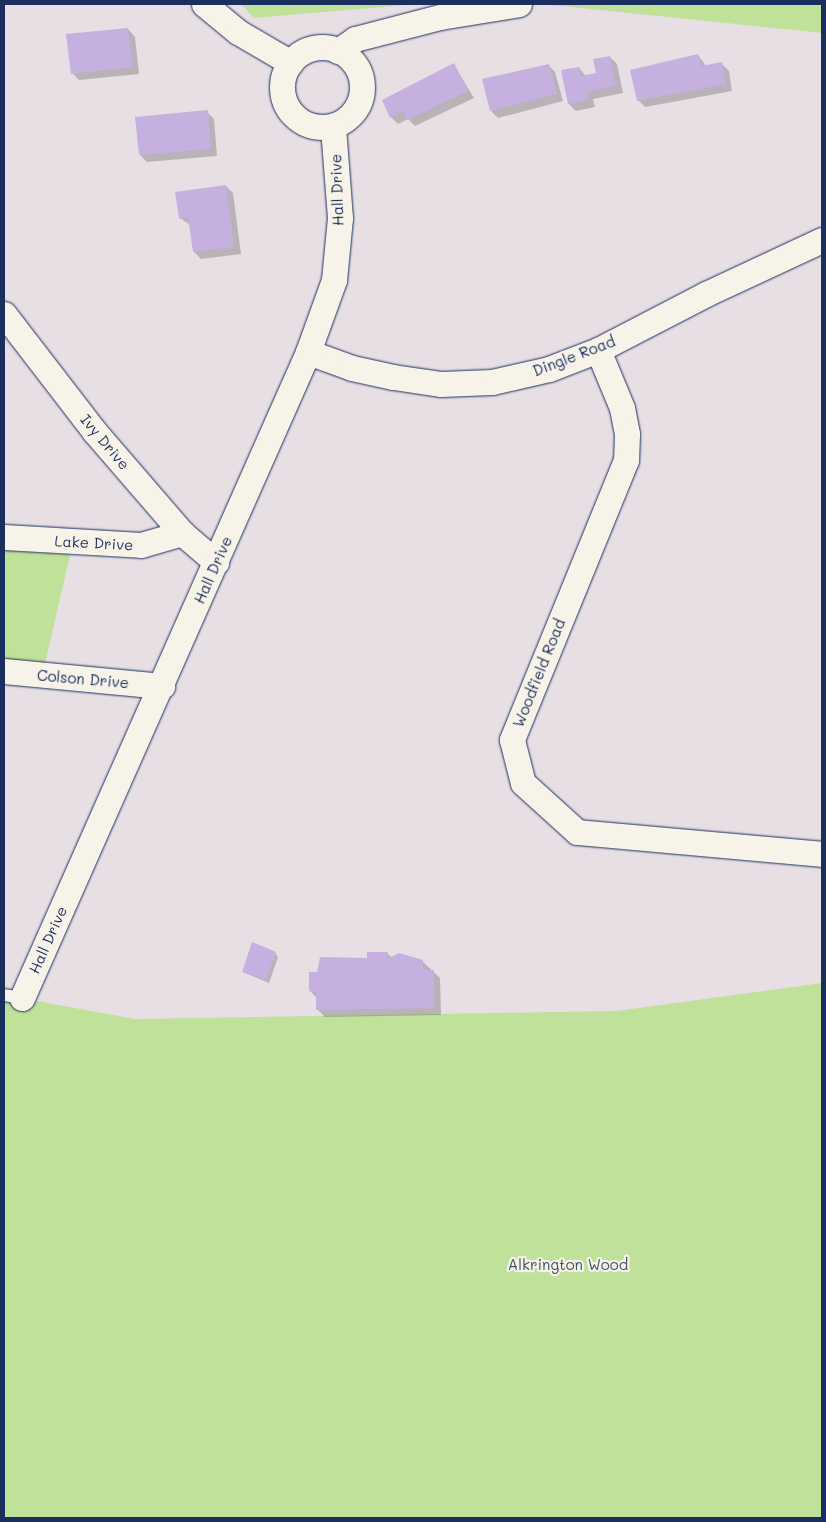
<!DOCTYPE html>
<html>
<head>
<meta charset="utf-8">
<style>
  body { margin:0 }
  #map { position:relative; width:826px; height:1522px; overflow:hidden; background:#e8dfe5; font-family:Mali,sans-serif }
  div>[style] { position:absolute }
  .green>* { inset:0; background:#bfe19a }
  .shadow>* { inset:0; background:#0003 }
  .building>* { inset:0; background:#c5b0df }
  .roads { filter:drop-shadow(0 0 1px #1b2f5e) drop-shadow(0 0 1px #1b2f5e) }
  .service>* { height:12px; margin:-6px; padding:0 6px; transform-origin:6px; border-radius:6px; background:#f7f3e8 }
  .minor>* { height:25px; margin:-12.5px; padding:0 12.5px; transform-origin:12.5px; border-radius:12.5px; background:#f7f3e8 }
  .minor>.ring { margin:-12.5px; padding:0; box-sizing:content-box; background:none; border:25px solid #f7f3e8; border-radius:50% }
  span { translate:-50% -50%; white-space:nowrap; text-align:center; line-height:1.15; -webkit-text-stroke:4.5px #f7f3e8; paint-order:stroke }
  .street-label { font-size:15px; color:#1b2f5e }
  .park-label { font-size:15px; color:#3c536a }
  .frame { position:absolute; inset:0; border:5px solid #1b2f5e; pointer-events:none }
</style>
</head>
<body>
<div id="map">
  <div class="green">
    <div style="clip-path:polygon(241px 4px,419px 4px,254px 18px)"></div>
    <div style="clip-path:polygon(531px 4px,822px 4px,822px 33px,562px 6px)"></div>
    <div style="clip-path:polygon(4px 537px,73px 542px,44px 668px,4px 665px)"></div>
    <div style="clip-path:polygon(822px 983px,822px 1518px,4px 1518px,4px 995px,135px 1019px,616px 1011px)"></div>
  </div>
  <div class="shadow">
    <div style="clip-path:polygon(128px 29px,135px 37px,139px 74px,79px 80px,72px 73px)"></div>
    <div style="clip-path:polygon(698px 55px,706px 66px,722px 64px,729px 71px,732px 91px,645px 107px,638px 100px)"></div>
    <div style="clip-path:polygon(610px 57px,617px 64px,623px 93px,593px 99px,595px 107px,576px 111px,569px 104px,579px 68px,586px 76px,597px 74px)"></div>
    <div style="clip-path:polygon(454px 65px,474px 98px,415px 126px,408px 119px,398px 124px,391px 117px)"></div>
    <div style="clip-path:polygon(548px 65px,555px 72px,563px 101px,498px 118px,491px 111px)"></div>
    <div style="clip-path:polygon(207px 112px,214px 119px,217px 156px,147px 162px,140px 155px)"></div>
    <div style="clip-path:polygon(226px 186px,233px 193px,241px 254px,201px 259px,194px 252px,190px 225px,180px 218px)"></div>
    <div style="clip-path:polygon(275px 953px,278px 957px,269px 983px,243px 972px)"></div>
    <div style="clip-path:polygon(387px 953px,393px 959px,400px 954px,422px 961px,440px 978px,441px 1015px,325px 1017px,318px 1010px,317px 998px,310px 991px,318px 973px)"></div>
  </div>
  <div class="building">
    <div style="clip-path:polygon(128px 28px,133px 67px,71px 74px,66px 34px)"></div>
    <div style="clip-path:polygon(698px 54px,701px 66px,722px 62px,726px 84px,637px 101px,630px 70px)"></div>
    <div style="clip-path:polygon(610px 56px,616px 86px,587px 92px,588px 100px,568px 104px,561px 70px,579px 67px,581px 76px,596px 73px,593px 59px)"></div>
    <div style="clip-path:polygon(454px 63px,468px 91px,407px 120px,403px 111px,390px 118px,382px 100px)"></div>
    <div style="clip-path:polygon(549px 64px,557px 94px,490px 111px,482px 79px)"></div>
    <div style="clip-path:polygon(208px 110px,211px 149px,139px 155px,135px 117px)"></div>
    <div style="clip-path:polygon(226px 185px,234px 247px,193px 252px,188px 217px,179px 219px,175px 192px)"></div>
    <div style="clip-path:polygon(252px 942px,276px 952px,266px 980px,242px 972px)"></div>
    <div style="clip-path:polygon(367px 952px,388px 952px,387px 959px,399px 953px,423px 960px,423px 970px,434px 970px,434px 1008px,316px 1010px,316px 991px,309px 991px,309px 972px,317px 972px,320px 957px,367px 958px)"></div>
  </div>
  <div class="roads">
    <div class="service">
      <div style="left:4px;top:995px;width:18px;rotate:9deg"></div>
    </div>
    <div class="minor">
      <div style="left:204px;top:4px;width:44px;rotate:39.5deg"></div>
      <div style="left:238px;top:32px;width:61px;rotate:30.3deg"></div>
      <div class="ring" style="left:282px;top:47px;width:55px;height:55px"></div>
      <div style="left:338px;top:51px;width:21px;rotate:-35deg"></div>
      <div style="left:355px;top:39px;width:88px;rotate:-14.5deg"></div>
      <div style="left:440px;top:17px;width:80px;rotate:-9.3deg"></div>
      <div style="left:4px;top:314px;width:148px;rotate:52.4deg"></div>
      <div style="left:94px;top:431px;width:135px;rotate:49.2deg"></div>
      <div style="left:182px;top:533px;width:45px;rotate:40.5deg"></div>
      <div style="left:598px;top:350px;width:63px;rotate:67.5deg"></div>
      <div style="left:622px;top:408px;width:26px;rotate:79deg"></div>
      <div style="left:627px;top:434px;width:26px;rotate:92deg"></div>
      <div style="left:626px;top:460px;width:302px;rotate:112.2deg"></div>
      <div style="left:512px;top:740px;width:44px;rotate:75.7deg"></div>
      <div style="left:523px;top:783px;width:73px;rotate:42.2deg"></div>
      <div style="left:577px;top:832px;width:246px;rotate:5.1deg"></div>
      <div style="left:308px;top:352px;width:47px;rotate:20deg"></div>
      <div style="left:352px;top:368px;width:42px;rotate:12.4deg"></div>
      <div style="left:393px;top:377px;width:49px;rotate:8.3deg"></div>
      <div style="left:441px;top:384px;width:51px;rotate:-2.2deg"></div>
      <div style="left:492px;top:382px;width:58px;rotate:-12.8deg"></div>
      <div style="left:549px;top:369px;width:53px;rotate:-21.2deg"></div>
      <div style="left:598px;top:350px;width:122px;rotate:-27.4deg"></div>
      <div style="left:706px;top:294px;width:128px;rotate:-25deg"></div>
      <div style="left:4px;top:537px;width:137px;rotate:3.3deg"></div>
      <div style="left:141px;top:545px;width:43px;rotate:-16.3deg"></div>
      <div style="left:4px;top:671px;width:159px;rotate:5.4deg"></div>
      <div style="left:22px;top:998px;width:706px;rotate:-66.12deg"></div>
      <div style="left:308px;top:352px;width:77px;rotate:-70.1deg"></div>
      <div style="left:334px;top:280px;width:62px;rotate:-84.5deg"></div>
      <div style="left:340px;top:218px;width:92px;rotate:-94.4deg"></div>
    </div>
  </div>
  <div class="street-label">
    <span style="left:337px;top:190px;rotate:-92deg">Hall Drive</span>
    <span style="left:574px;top:356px;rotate:-21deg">Dingle Road</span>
    <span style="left:105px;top:442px;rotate:50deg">Ivy Drive</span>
    <span style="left:94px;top:543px;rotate:3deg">Lake Drive</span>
    <span style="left:213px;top:570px;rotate:-66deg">Hall Drive</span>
    <span style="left:539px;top:673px;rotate:-68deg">Woodfield Road</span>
    <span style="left:83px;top:679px;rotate:5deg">Colson Drive</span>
    <span style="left:48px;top:940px;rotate:-66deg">Hall Drive</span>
  </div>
  <div class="park-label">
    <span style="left:568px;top:1265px">Alkrington Wood</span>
  </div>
  <div class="frame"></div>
</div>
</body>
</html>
